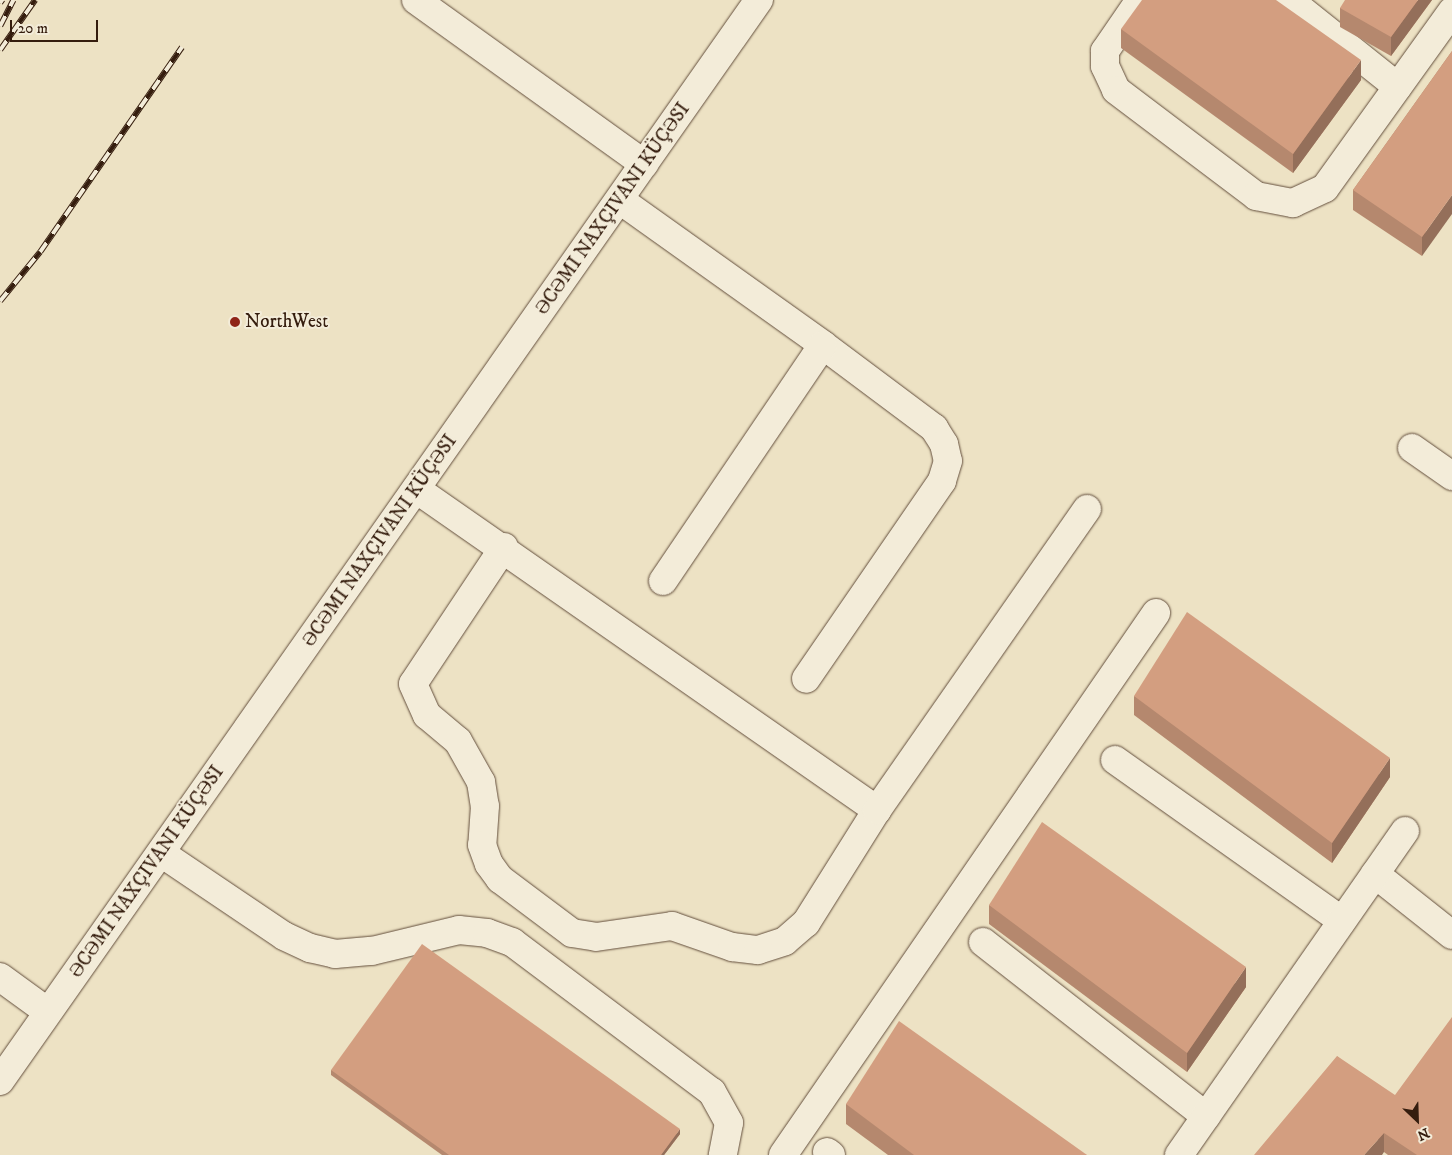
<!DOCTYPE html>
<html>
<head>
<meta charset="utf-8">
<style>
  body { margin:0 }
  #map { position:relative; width:1452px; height:1155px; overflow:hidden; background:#ede2c4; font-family:"IM FELL DW Pica",serif }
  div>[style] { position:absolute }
  .roads { filter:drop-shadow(0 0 1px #634e3c) drop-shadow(0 0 1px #634e3c) }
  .minor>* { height:28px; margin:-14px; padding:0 14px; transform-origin:14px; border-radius:14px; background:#f3ecd9 }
  .rail>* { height:5.5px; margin-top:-2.75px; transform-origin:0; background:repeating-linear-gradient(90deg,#f3ecd9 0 11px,#351d0e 0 22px); box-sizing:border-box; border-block:1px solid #351d0e }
  .wall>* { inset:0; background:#b5886e }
  .shaded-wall>* { inset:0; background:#946f5a }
  .building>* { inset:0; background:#d39e80 }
  .dots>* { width:14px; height:14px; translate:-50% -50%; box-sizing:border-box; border:2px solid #f3ecd9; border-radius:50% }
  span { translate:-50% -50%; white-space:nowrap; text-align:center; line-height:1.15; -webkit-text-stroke:4px #f3ecd9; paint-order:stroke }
  .street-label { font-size:19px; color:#351d0e }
  .poi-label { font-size:19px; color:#351d0e }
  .left { translate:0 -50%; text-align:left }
  .north { position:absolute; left:1392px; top:1095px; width:50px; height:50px; -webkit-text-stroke:4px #f3ecd9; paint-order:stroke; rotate:156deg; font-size:14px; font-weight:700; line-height:20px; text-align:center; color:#351d0e }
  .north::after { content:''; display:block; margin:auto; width:18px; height:22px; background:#351d0e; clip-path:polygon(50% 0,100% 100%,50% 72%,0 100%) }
  .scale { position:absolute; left:10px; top:20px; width:88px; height:22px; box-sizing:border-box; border:2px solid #351d0e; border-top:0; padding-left:6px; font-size:15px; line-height:18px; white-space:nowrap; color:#351d0e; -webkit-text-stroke:4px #f3ecd9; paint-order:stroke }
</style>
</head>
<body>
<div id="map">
  <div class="roads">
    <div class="minor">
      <div style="left:416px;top:0;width:281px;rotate:35.7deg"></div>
      <div style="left:1140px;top:0;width:62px;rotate:124.5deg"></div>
      <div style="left:1105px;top:51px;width:15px;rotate:90deg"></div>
      <div style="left:1105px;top:66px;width:26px;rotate:65deg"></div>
      <div style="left:1116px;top:90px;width:176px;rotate:37.1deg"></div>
      <div style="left:1256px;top:196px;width:38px;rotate:11deg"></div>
      <div style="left:1293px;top:203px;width:35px;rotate:-25deg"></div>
      <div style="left:1325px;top:188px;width:218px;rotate:-54.3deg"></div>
      <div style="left:1289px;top:0;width:139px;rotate:38.6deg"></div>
      <div style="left:620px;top:200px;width:249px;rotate:35.5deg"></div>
      <div style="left:823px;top:345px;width:139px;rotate:36.8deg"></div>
      <div style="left:934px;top:428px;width:19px;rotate:58deg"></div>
      <div style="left:944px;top:444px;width:17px;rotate:77deg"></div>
      <div style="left:948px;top:461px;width:21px;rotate:107deg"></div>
      <div style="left:942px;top:481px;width:240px;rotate:124.5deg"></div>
      <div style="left:1412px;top:448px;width:49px;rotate:35deg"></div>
      <div style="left:416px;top:489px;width:562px;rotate:34.85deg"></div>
      <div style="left:504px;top:547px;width:164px;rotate:123.6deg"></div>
      <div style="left:413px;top:684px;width:34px;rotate:66deg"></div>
      <div style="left:427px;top:715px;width:40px;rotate:40deg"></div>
      <div style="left:458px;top:741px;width:47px;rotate:60.7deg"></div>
      <div style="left:481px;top:782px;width:24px;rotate:81deg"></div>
      <div style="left:485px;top:806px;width:39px;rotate:94deg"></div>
      <div style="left:482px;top:845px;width:20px;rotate:70deg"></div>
      <div style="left:489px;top:864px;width:19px;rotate:54deg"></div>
      <div style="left:500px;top:879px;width:90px;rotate:36.9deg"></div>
      <div style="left:572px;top:933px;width:24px;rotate:9deg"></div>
      <div style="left:596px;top:937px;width:77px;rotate:-8.2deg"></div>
      <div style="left:672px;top:926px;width:64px;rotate:19.3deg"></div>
      <div style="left:732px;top:947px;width:26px;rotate:7deg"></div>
      <div style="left:758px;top:950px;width:28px;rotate:-18deg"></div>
      <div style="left:785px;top:941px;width:28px;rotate:-41deg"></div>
      <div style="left:806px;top:923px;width:133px;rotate:-57.9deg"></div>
      <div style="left:877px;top:810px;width:367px;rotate:-55.1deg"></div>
      <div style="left:663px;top:581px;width:285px;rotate:-55.9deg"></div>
      <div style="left:1115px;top:760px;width:278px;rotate:35.3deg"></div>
      <div style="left:161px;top:853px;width:148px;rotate:34deg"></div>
      <div style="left:284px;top:936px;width:29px;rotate:25deg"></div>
      <div style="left:310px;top:948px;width:26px;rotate:13deg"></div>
      <div style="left:335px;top:954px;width:37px;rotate:-5deg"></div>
      <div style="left:372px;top:951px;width:89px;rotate:-13.6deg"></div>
      <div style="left:459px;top:930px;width:28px;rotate:6deg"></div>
      <div style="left:487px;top:933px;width:27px;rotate:20deg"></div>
      <div style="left:512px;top:942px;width:250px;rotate:36.9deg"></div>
      <div style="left:712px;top:1092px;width:35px;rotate:61deg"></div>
      <div style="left:729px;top:1123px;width:33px;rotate:101deg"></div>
      <div style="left:1375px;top:874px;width:98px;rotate:38.4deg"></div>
      <div style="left:983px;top:942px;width:283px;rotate:38deg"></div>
      <div style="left:0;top:977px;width:59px;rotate:36.1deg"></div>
      <div style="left:0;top:1081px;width:1321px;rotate:-54.93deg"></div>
      <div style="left:827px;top:1152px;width:5px;rotate:37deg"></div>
      <div style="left:783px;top:1155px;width:658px;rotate:-55.46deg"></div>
      <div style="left:1179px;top:1155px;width:395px;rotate:-55.1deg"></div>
    </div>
  </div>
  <div class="rail">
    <div style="left:0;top:3px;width:4px;rotate:-56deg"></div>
    <div style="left:0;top:26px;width:29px;rotate:-63deg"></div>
    <div style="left:0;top:50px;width:61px;rotate:-55deg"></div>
    <div style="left:0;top:301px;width:63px;rotate:-50.8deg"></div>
    <div style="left:40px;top:252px;width:249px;rotate:-55.3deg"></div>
  </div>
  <div class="wall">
    <div style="clip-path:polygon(1432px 0,1391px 56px,1340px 27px,1340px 8px)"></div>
    <div style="clip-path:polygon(1121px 29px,1361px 80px,1293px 173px,1121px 48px)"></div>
    <div style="clip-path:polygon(1452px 51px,1422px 256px,1353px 210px,1353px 190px)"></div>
    <div style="clip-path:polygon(1134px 696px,1390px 777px,1332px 863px,1134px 715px)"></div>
    <div style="clip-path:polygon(989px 905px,1246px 987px,1187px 1072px,989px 924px)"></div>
    <div style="clip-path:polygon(1337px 1056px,1452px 1155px,1388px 1155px,1384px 1152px)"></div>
    <div style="clip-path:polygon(331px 1070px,680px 1134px,664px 1155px,442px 1155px,331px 1075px)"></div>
    <div style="clip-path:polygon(846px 1104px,1087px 1155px,888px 1155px,846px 1124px)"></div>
  </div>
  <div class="shaded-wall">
    <div style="clip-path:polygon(1418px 0,1432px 0,1391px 56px,1391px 37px)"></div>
    <div style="clip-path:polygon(1361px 60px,1361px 80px,1293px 173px,1293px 154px)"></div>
    <div style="clip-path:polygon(1452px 195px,1452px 214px,1422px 256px,1422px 237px)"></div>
    <div style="clip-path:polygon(1390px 758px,1390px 777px,1332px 863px,1332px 843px)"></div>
    <div style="clip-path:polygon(1246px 967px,1246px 987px,1187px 1072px,1187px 1053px)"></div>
    <div style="clip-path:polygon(680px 1129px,680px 1134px,664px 1155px,661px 1155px)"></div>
    <div style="clip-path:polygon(1384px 1133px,1384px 1152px,1382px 1155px,1364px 1155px)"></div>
  </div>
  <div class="building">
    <div style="clip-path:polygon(1142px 0,1276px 0,1361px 60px,1293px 154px,1121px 29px)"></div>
    <div style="clip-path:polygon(1345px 0,1418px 0,1391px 37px,1340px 8px)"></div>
    <div style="clip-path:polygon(1452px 51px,1452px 195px,1422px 237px,1353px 190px)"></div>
    <div style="clip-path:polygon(1187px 612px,1390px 758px,1332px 843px,1134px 696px)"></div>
    <div style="clip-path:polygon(1042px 822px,1246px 967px,1187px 1053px,989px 905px)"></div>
    <div style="clip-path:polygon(422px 944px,680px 1129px,661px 1155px,449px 1155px,331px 1070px)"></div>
    <div style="clip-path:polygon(1452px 1017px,1452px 1155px,1417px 1155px,1384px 1133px,1364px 1155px,1254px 1155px,1337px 1056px,1395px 1095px)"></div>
    <div style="clip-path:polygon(899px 1021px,1087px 1155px,914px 1155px,846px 1104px)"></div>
  </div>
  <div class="dots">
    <div style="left:235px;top:322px;background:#8f2418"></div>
  </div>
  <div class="street-label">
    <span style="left:613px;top:209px;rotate:-55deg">ƏCƏMI NAXÇIVANI KÜÇƏSI</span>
    <span style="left:380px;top:541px;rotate:-55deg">ƏCƏMI NAXÇIVANI KÜÇƏSI</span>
    <span style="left:147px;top:872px;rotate:-55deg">ƏCƏMI NAXÇIVANI KÜÇƏSI</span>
  </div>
  <div class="poi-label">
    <span class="left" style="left:245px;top:322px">NorthWest</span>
  </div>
  <div class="north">N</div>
  <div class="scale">20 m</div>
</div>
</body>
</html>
